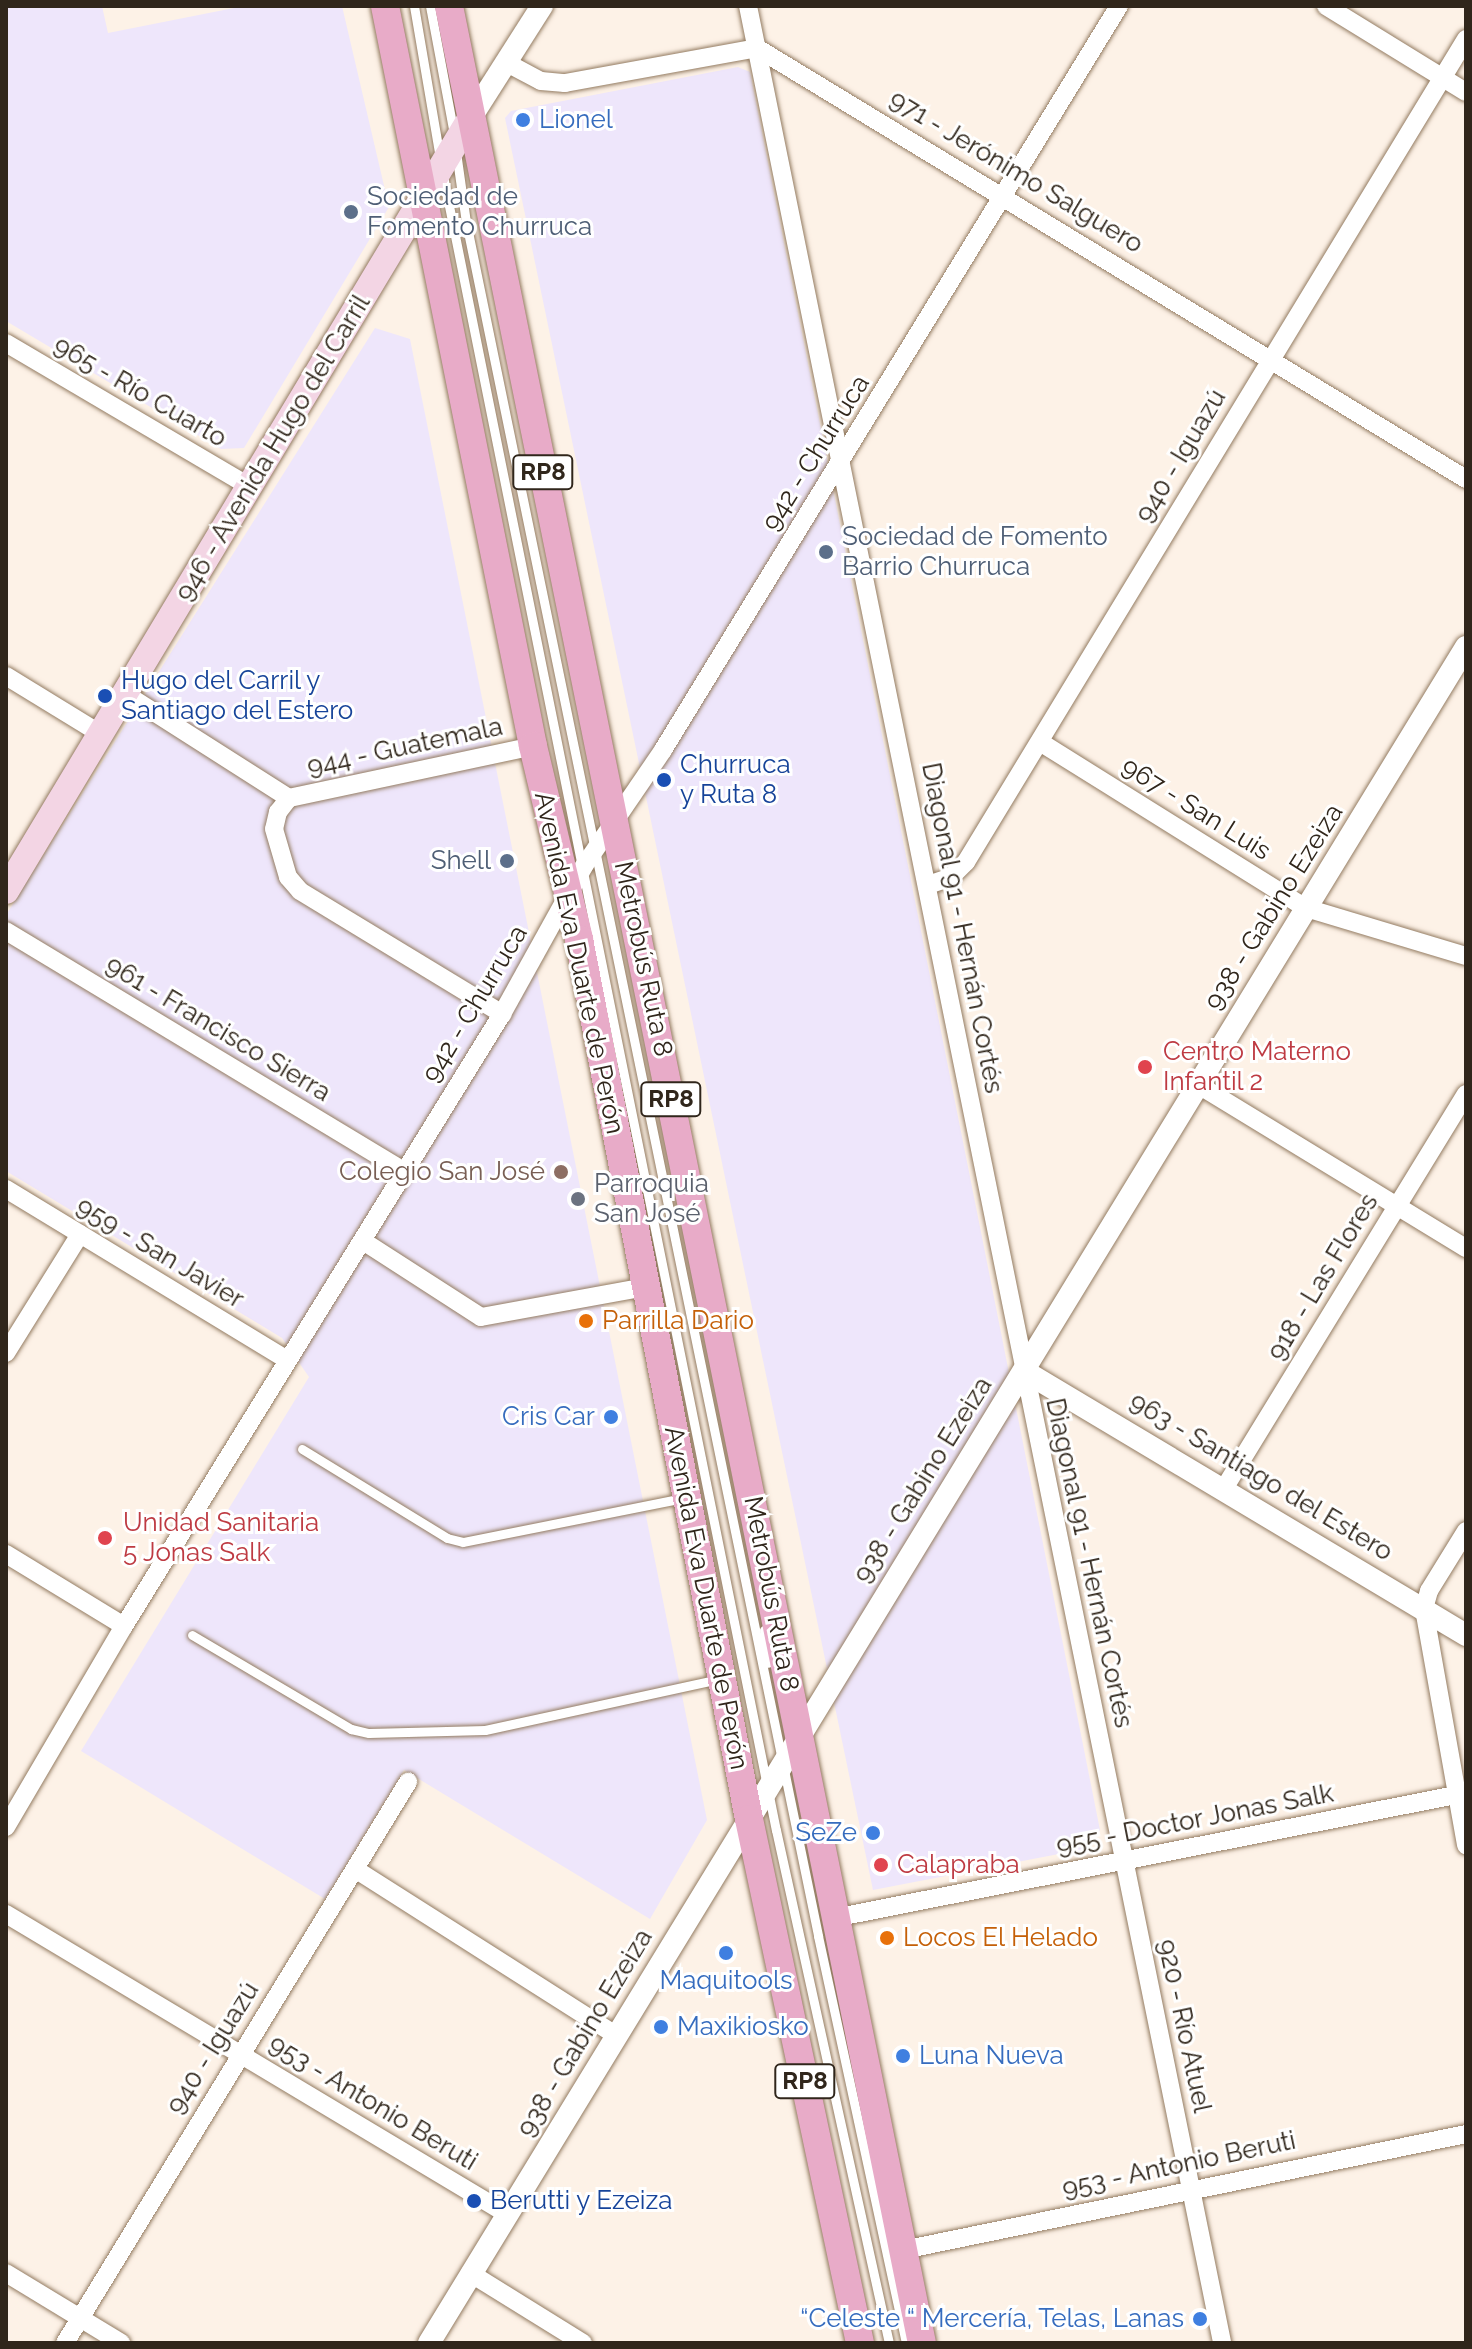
<!DOCTYPE html>
<html>
<head>
<meta charset="utf-8">
<style>
  body { margin:0 }
  #map { position:relative; width:1472px; height:2349px; overflow:hidden; background:#fdf2e7; font-family:Raleway,sans-serif }
  div>[style] { position:absolute }
  .industrial>* { inset:0; background:#eee6fb }
  .roads { filter:drop-shadow(0 0 2px #937b61) drop-shadow(0 0 2px #937b61) }
  .service>* { height:9px; margin:-4.5px; padding:0 4.5px; transform-origin:4.5px; border-radius:4.5px; background:#fff }
  .minor>* { height:18px; margin:-9px; padding:0 9px; transform-origin:9px; border-radius:9px; background:#fff }
  .tertiary>* { height:22px; margin:-11px; padding:0 11px; transform-origin:11px; border-radius:11px; background:#fff }
  .secondary>* { height:26px; margin:-13px; padding:0 13px; transform-origin:13px; border-radius:13px; background:#f3d5e4 }
  .primary>* { height:28px; margin:-14px; padding:0 14px; transform-origin:14px; border-radius:14px; background:#e8abc8 }
  .dots>* { width:22px; height:22px; translate:-50% -50%; box-sizing:border-box; border:4px solid #fff; border-radius:50% }
  span { translate:-50% -50%; white-space:nowrap; text-align:center; line-height:1.15; -webkit-text-stroke:6px #fff; paint-order:stroke }
  .shield-label span { padding:2px 6px; background:#fff; border:2px solid; border-radius:6px; -webkit-text-stroke-width:0 }
  .shield-label { font-size:24px; color:#30261b; font-weight:700 }
  .shop-label { font-size:26px; color:#366cbe }
  .left { translate:0 -50%; text-align:left }
  .right { translate:-100% -50%; text-align:right }
  .street-label { font-size:26px; color:#30261b }
  .service-label { font-size:26px; color:#4e5e75 }
  .transit-label { font-size:26px; color:#164399 }
  .health-label { font-size:26px; color:#be3a42 }
  .education-label { font-size:26px; color:#785e54 }
  .worship-label { font-size:26px; color:#5b616d }
  .food-label { font-size:26px; color:#c56008 }
  .frame { position:absolute; inset:0; border:8px solid #30261b; pointer-events:none }
</style>
</head>
<body>
<div id="map">
  <div class="industrial">
    <div style="clip-path:polygon(6px 6px,102px 6px,108px 33px,244px 6px,342px 6px,389px 207px,244px 448px,221px 449px,6px 321px)"></div>
    <div style="clip-path:polygon(738px 67px,750px 72px,1100px 1830px,1090px 1848px,873px 1890px,505px 118px,511px 111px)"></div>
    <div style="clip-path:polygon(375px 328px,410px 339px,707px 1820px,650px 1919px,404px 1770px,325px 1899px,81px 1751px,309px 1377px,282px 1338px,6px 1171px,6px 915px)"></div>
  </div>
  <div class="roads">
    <div class="service">
      <div style="left:414px;top:6px;width:154px;rotate:80.3deg"></div>
      <div style="left:430px;top:6px;width:130px;rotate:79.4deg"></div>
      <div style="left:456px;top:152px;width:71px;rotate:81.9deg"></div>
      <div style="left:466px;top:222px;width:1750px;rotate:78.39deg"></div>
      <div style="left:818px;top:1936px;width:416px;rotate:77.8deg"></div>
      <div style="left:443px;top:176px;width:1687px;rotate:78.62deg"></div>
      <div style="left:776px;top:1830px;width:525px;rotate:77.58deg"></div>
      <div style="left:302px;top:1449px;width:170px;rotate:31.5deg"></div>
      <div style="left:447px;top:1538px;width:16px;rotate:14deg"></div>
      <div style="left:463px;top:1542px;width:224px;rotate:-11.3deg"></div>
      <div style="left:764px;top:1630px;width:33px;rotate:83deg"></div>
      <div style="left:192px;top:1635px;width:185px;rotate:30.6deg"></div>
      <div style="left:351px;top:1729px;width:18px;rotate:13deg"></div>
      <div style="left:369px;top:1733px;width:116px;rotate:-1.5deg"></div>
      <div style="left:485px;top:1730px;width:239px;rotate:-12.3deg"></div>
    </div>
    <div class="minor">
      <div style="left:748px;top:6px;width:2385px;rotate:78.53deg"></div>
      <div style="left:1326px;top:6px;width:164px;rotate:31.6deg"></div>
      <div style="left:507px;top:63px;width:38px;rotate:28deg"></div>
      <div style="left:541px;top:81px;width:24px;rotate:5deg"></div>
      <div style="left:565px;top:83px;width:195px;rotate:-10.3deg"></div>
      <div style="left:757px;top:48px;width:830px;rotate:31.3deg"></div>
      <div style="left:6px;top:343px;width:280px;rotate:30.5deg"></div>
      <div style="left:6px;top:676px;width:109px;rotate:31.5deg"></div>
      <div style="left:124px;top:693px;width:196px;rotate:32.5deg"></div>
      <div style="left:1040px;top:742px;width:314px;rotate:32deg"></div>
      <div style="left:1306px;top:908px;width:167px;rotate:16.7deg"></div>
      <div style="left:289px;top:798px;width:18px;rotate:128deg"></div>
      <div style="left:278px;top:812px;width:17px;rotate:103deg"></div>
      <div style="left:274px;top:829px;width:50px;rotate:73.7deg"></div>
      <div style="left:288px;top:877px;width:18px;rotate:49deg"></div>
      <div style="left:300px;top:891px;width:237px;rotate:31.3deg"></div>
      <div style="left:289px;top:798px;width:249px;rotate:-12deg"></div>
      <div style="left:928px;top:885px;width:24px;rotate:-19deg"></div>
      <div style="left:951px;top:877px;width:21px;rotate:-45deg"></div>
      <div style="left:966px;top:862px;width:963px;rotate:-58.72deg"></div>
      <div style="left:6px;top:931px;width:465px;rotate:31.1deg"></div>
      <div style="left:1197px;top:1084px;width:315px;rotate:31.4deg"></div>
      <div style="left:6px;top:1189px;width:329px;rotate:31.3deg"></div>
      <div style="left:363px;top:1241px;width:140px;rotate:32.8deg"></div>
      <div style="left:481px;top:1317px;width:168px;rotate:-10.3deg"></div>
      <div style="left:6px;top:1353px;width:140px;rotate:-58.1deg"></div>
      <div style="left:1225px;top:1487px;width:461px;rotate:-58.5deg"></div>
      <div style="left:1466px;top:1531px;width:70px;rotate:121.7deg"></div>
      <div style="left:1429px;top:1591px;width:19px;rotate:106deg"></div>
      <div style="left:1424px;top:1609px;width:240px;rotate:79.9deg"></div>
      <div style="left:6px;top:1554px;width:138px;rotate:31.4deg"></div>
      <div style="left:6px;top:1827px;width:233px;rotate:-59.6deg"></div>
      <div style="left:124px;top:1626px;width:719px;rotate:-58.3deg"></div>
      <div style="left:502px;top:1014px;width:169px;rotate:-61deg"></div>
      <div style="left:584px;top:866px;width:140px;rotate:-55.7deg"></div>
      <div style="left:663px;top:750px;width:873px;rotate:-58.5deg"></div>
      <div style="left:355px;top:1869px;width:309px;rotate:32.5deg"></div>
      <div style="left:6px;top:1914px;width:584px;rotate:30.91deg"></div>
      <div style="left:839px;top:1917px;width:639px;rotate:-11.19deg"></div>
      <div style="left:903px;top:2250px;width:575px;rotate:-11.64deg"></div>
      <div style="left:6px;top:2273px;width:135px;rotate:31.3deg"></div>
      <div style="left:470px;top:2273px;width:133px;rotate:31.8deg"></div>
      <div style="left:65px;top:2343px;width:658px;rotate:-58.56deg"></div>
    </div>
    <div class="tertiary">
      <div style="left:470px;top:119px;width:134px;rotate:-57.5deg"></div>
      <div style="left:1024px;top:1371px;width:515px;rotate:30.85deg"></div>
      <div style="left:429px;top:2343px;width:1988px;rotate:-58.56deg"></div>
    </div>
    <div class="secondary">
      <div style="left:6px;top:891px;width:901px;rotate:-58.99deg"></div>
    </div>
    <div class="primary">
      <div style="left:385px;top:6px;width:755px;rotate:78.69deg"></div>
      <div style="left:533px;top:746px;width:198px;rotate:76.6deg"></div>
      <div style="left:579px;top:939px;width:896px;rotate:79.07deg"></div>
      <div style="left:749px;top:1819px;width:536px;rotate:78.04deg"></div>
      <div style="left:449px;top:6px;width:2384px;rotate:78.56deg"></div>
    </div>
  </div>
  <div class="dots">
    <div style="left:523px;top:120px;background:#3f7fe0"></div>
    <div style="left:351px;top:212px;background:#5c6f8a"></div>
    <div style="left:826px;top:552px;background:#5c6f8a"></div>
    <div style="left:105px;top:696px;background:#1a4fb4"></div>
    <div style="left:664px;top:780px;background:#1a4fb4"></div>
    <div style="left:507px;top:861px;background:#5c6f8a"></div>
    <div style="left:1145px;top:1067px;background:#e0444e"></div>
    <div style="left:561px;top:1172px;background:#8d6e63"></div>
    <div style="left:578px;top:1199px;background:#6b7280"></div>
    <div style="left:586px;top:1321px;background:#e8710a"></div>
    <div style="left:611px;top:1417px;background:#3f7fe0"></div>
    <div style="left:105px;top:1538px;background:#e0444e"></div>
    <div style="left:873px;top:1833px;background:#3f7fe0"></div>
    <div style="left:881px;top:1865px;background:#e0444e"></div>
    <div style="left:887px;top:1938px;background:#e8710a"></div>
    <div style="left:726px;top:1953px;background:#3f7fe0"></div>
    <div style="left:661px;top:2027px;background:#3f7fe0"></div>
    <div style="left:903px;top:2056px;background:#3f7fe0"></div>
    <div style="left:474px;top:2201px;background:#1a4fb4"></div>
    <div style="left:1200px;top:2319px;background:#3f7fe0"></div>
  </div>
  <div class="shield-label">
    <span style="left:543px;top:472px">RP8</span>
    <span style="left:671px;top:1099px">RP8</span>
    <span style="left:805px;top:2081px">RP8</span>
  </div>
  <div class="shop-label">
    <span class="left" style="left:539px;top:120px">Lionel</span>
    <span class="right" style="left:595px;top:1417px">Cris Car</span>
    <span class="right" style="left:857px;top:1833px">SeZe</span>
    <span style="left:726px;top:1981px">Maquitools</span>
    <span class="left" style="left:677px;top:2027px">Maxikiosko</span>
    <span class="left" style="left:919px;top:2056px">Luna Nueva</span>
    <span class="right" style="left:1184px;top:2319px">“Celeste “ Mercería, Telas, Lanas</span>
  </div>
  <div class="street-label">
    <span style="left:1016px;top:172px;rotate:31deg">971 - Jerónimo Salguero</span>
    <span style="left:140px;top:392px;rotate:30deg">965 - Río Cuarto</span>
    <span style="left:273px;top:448px;rotate:-59deg">946 - Avenida Hugo del Carril</span>
    <span style="left:816px;top:453px;rotate:-58deg">942 - Churruca</span>
    <span style="left:1181px;top:456px;rotate:-59deg">940 - Iguazú</span>
    <span style="left:405px;top:747px;rotate:-12deg">944 - Guatemala</span>
    <span style="left:1196px;top:809px;rotate:32deg">967 - San Luis</span>
    <span style="left:1274px;top:907px;rotate:-58deg">938 - Gabino Ezeiza</span>
    <span style="left:962px;top:928px;rotate:79deg">Diagonal 91 - Hernán Cortés</span>
    <span style="left:643px;top:959px;rotate:78deg">Metrobús Ruta 8</span>
    <span style="left:579px;top:963px;rotate:78deg">Avenida Eva Duarte de Perón</span>
    <span style="left:475px;top:1004px;rotate:-59deg">942 - Churruca</span>
    <span style="left:218px;top:1029px;rotate:31deg">961 - Francisco Sierra</span>
    <span style="left:160px;top:1253px;rotate:31deg">959 - San Javier</span>
    <span style="left:1323px;top:1277px;rotate:-59deg">918 - Las Flores</span>
    <span style="left:1261px;top:1477px;rotate:31deg">963 - Santiago del Estero</span>
    <span style="left:923px;top:1480px;rotate:-58deg">938 - Gabino Ezeiza</span>
    <span style="left:1089px;top:1563px;rotate:78deg">Diagonal 91 - Hernán Cortés</span>
    <span style="left:771px;top:1594px;rotate:79deg">Metrobús Ruta 8</span>
    <span style="left:706px;top:1598px;rotate:79deg">Avenida Eva Duarte de Perón</span>
    <span style="left:1195px;top:1820px;rotate:-11deg">955 - Doctor Jonas Salk</span>
    <span style="left:1184px;top:2026px;rotate:78deg">920 - Río Atuel</span>
    <span style="left:585px;top:2033px;rotate:-59deg">938 - Gabino Ezeiza</span>
    <span style="left:213px;top:2048px;rotate:-58deg">940 - Iguazú</span>
    <span style="left:373px;top:2103px;rotate:31deg">953 - Antonio Beruti</span>
    <span style="left:1179px;top:2165px;rotate:-12deg">953 - Antonio Beruti</span>
  </div>
  <div class="service-label">
    <span class="left" style="left:367px;top:212px">Sociedad de<br>Fomento Churruca</span>
    <span class="left" style="left:842px;top:552px">Sociedad de Fomento<br>Barrio Churruca</span>
    <span class="right" style="left:491px;top:861px">Shell</span>
  </div>
  <div class="transit-label">
    <span class="left" style="left:121px;top:696px">Hugo del Carril y<br>Santiago del Estero</span>
    <span class="left" style="left:680px;top:780px">Churruca<br>y Ruta 8</span>
    <span class="left" style="left:490px;top:2201px">Berutti y Ezeiza</span>
  </div>
  <div class="health-label">
    <span class="left" style="left:1163px;top:1067px">Centro Materno<br>Infantil 2</span>
    <span class="left" style="left:123px;top:1538px">Unidad Sanitaria<br>5 Jonas Salk</span>
    <span class="left" style="left:897px;top:1865px">Calapraba</span>
  </div>
  <div class="education-label">
    <span class="right" style="left:545px;top:1172px">Colegio San José</span>
  </div>
  <div class="worship-label">
    <span class="left" style="left:594px;top:1199px">Parroquia<br>San José</span>
  </div>
  <div class="food-label">
    <span class="left" style="left:602px;top:1321px">Parrilla Dario</span>
    <span class="left" style="left:903px;top:1938px">Locos El Helado</span>
  </div>
  <div class="frame"></div>
</div>
</body>
</html>
